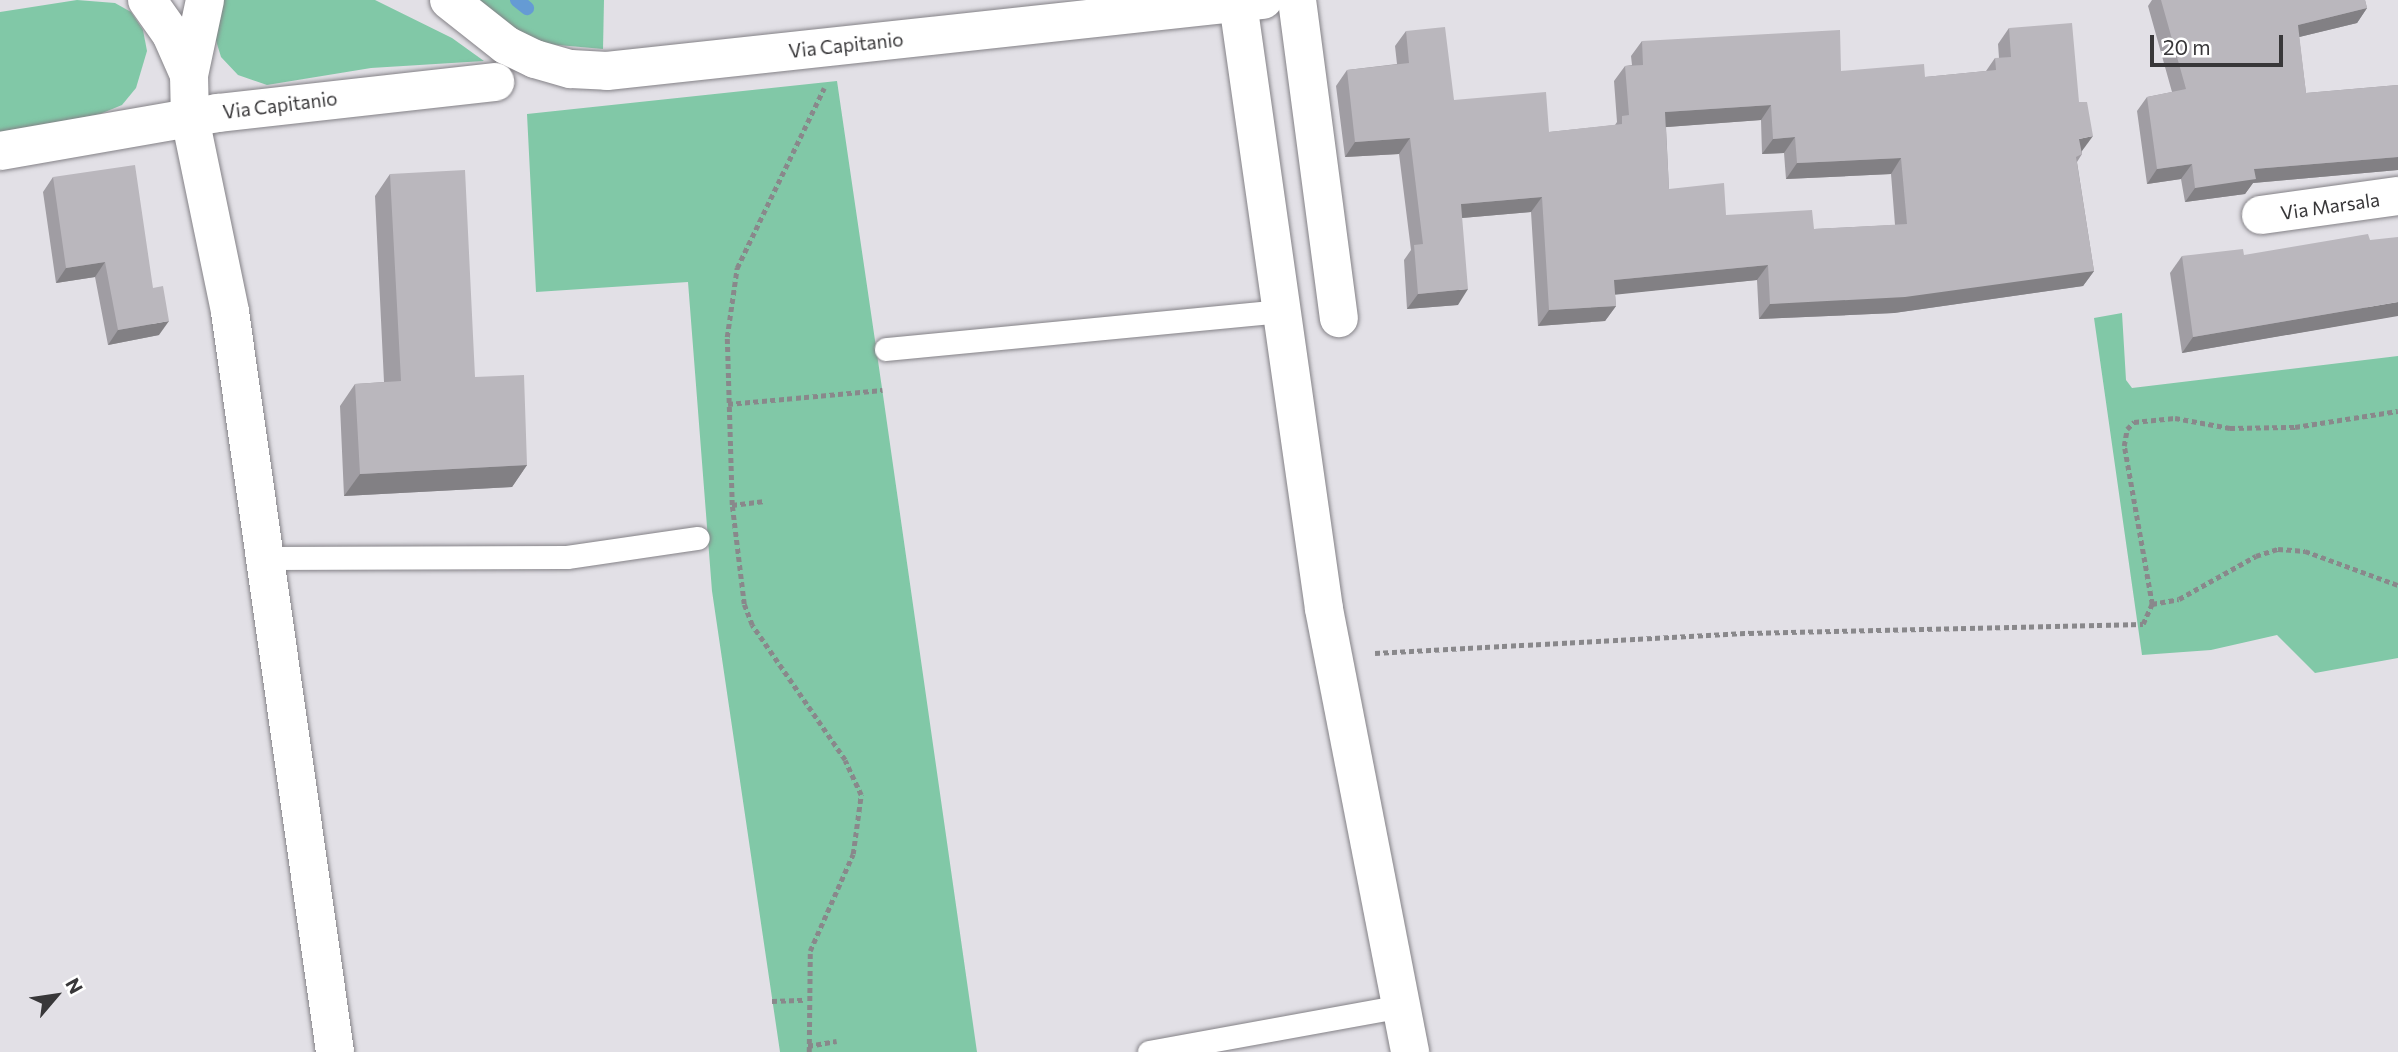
<!DOCTYPE html>
<html>
<head>
<meta charset="utf-8">
<style>
  body { margin:0 }
  #map { position:relative; width:2398px; height:1052px; overflow:hidden; background:#e2e0e6; font-family:Commissioner,sans-serif }
  div>[style] { position:absolute }
  .green>* { inset:0; background:#81c8a7 }
  .stream>* { height:14px; margin:-7px; padding:0 7px; transform-origin:7px; border-radius:7px; background:#659bd4 }
  .path>* { height:4.5px; margin-top:-2.25px; transform-origin:0; background:repeating-linear-gradient(90deg,#89888b 0 5px,transparent 0 8.5px) }
  .roads { filter:drop-shadow(0 0 2px #848287) drop-shadow(0 0 2px #848287) }
  .lane>* { height:23px; margin:-11.5px; padding:0 11.5px; transform-origin:11.5px; border-radius:11.5px; background:#fff }
  .street>* { height:38px; margin:-19px; padding:0 19px; transform-origin:19px; border-radius:19px; background:#fff }
  .wall>* { inset:0; background:#a09da3 }
  .shaded-wall>* { inset:0; background:#828084 }
  .building>* { inset:0; background:#bab7bd }
  span { translate:-50% -50%; white-space:nowrap; text-align:center; line-height:1.15; -webkit-text-stroke:7px #fff; paint-order:stroke }
  .street-label { font-size:19px; color:#383739 }
  .north { position:absolute; left:21px; top:961px; width:70px; height:70px; -webkit-text-stroke:5px #fff; paint-order:stroke; rotate:61deg; font-size:19px; font-weight:700; line-height:28px; text-align:center; color:#383739 }
  .north::after { content:''; display:block; margin:auto; width:24px; height:32px; background:#383739; clip-path:polygon(50% 0,100% 100%,50% 72%,0 100%) }
  .scale { position:absolute; left:2150px; top:35px; width:133px; height:32px; box-sizing:border-box; border:4px solid #383739; border-top:0; padding-left:9px; font-size:21px; line-height:24px; white-space:nowrap; color:#383739; -webkit-text-stroke:5px #fff; paint-order:stroke }
</style>
</head>
<body>
<div id="map">
  <div class="green">
    <div style="clip-path:polygon(77px 0,115px 3px,131px 12px,143px 30px,147px 51px,136px 88px,122px 105px,100px 114px,0 134px,0 12px)"></div>
    <div style="clip-path:polygon(219px 0,375px 0,452px 38px,484px 61px,371px 68px,267px 85px,238px 75px,221px 57px,214px 34px)"></div>
    <div style="clip-path:polygon(473px 0,604px 0,603px 49px,547px 44px,517px 30px)"></div>
    <div style="clip-path:polygon(837px 81px,883px 395px,977px 1052px,780px 1052px,712px 591px,688px 282px,536px 292px,527px 114px)"></div>
    <div style="clip-path:polygon(2122px 313px,2126px 380px,2132px 388px,2398px 356px,2398px 658px,2315px 673px,2277px 635px,2211px 650px,2142px 655px,2094px 318px)"></div>
  </div>
  <div class="stream">
    <div style="left:517px;top:0;width:13px;rotate:39deg"></div>
  </div>
  <div class="path">
    <div style="left:728px;top:404px;width:155px;rotate:-5.2deg"></div>
    <div style="left:732px;top:505px;width:31px;rotate:-7deg"></div>
    <div style="left:2152px;top:604px;width:27px;rotate:-10deg"></div>
    <div style="left:2179px;top:599px;width:88px;rotate:-29.2deg"></div>
    <div style="left:2256px;top:556px;width:23px;rotate:-18deg"></div>
    <div style="left:2278px;top:549px;width:27px;rotate:4deg"></div>
    <div style="left:2305px;top:551px;width:99px;rotate:20.1deg"></div>
    <div style="left:1375px;top:653px;width:375px;rotate:-3.1deg"></div>
    <div style="left:1749px;top:633px;width:394px;rotate:-1.3deg"></div>
    <div style="left:2143px;top:624px;width:22px;rotate:-66deg"></div>
    <div style="left:2152px;top:604px;width:160px;rotate:-100deg"></div>
    <div style="left:2124px;top:446px;width:17px;rotate:-80deg"></div>
    <div style="left:2127px;top:429px;width:10px;rotate:-45deg"></div>
    <div style="left:2134px;top:422px;width:41px;rotate:-5.6deg"></div>
    <div style="left:2175px;top:418px;width:56px;rotate:10.3deg"></div>
    <div style="left:2230px;top:428px;width:65px;rotate:-0.9deg"></div>
    <div style="left:2295px;top:427px;width:104px;rotate:-8.8deg"></div>
    <div style="left:772px;top:1001px;width:34px;rotate:-2deg"></div>
    <div style="left:808px;top:1046px;width:29px;rotate:-10deg"></div>
    <div style="left:809px;top:1052px;width:101px;rotate:-89.4deg"></div>
    <div style="left:810px;top:951px;width:106px;rotate:-66.1deg"></div>
    <div style="left:853px;top:854px;width:60px;rotate:-82.3deg"></div>
    <div style="left:861px;top:795px;width:38px;rotate:-115deg"></div>
    <div style="left:845px;top:760px;width:164px;rotate:-124.6deg"></div>
    <div style="left:752px;top:625px;width:22px;rotate:-111deg"></div>
    <div style="left:744px;top:604px;width:100px;rotate:-96.9deg"></div>
    <div style="left:732px;top:505px;width:168px;rotate:-91.7deg"></div>
    <div style="left:727px;top:337px;width:70px;rotate:-81.8deg"></div>
    <div style="left:737px;top:268px;width:200px;rotate:-64.2deg"></div>
  </div>
  <div class="roads">
    <div class="lane">
      <div style="left:886px;top:349px;width:396px;rotate:-5.5deg"></div>
      <div style="left:266px;top:558px;width:301px;rotate:-0.2deg"></div>
      <div style="left:567px;top:557px;width:132px;rotate:-8.3deg"></div>
      <div style="left:1149px;top:1052px;width:256px;rotate:-10.3deg"></div>
    </div>
    <div class="street">
      <div style="left:147px;top:0;width:42px;rotate:54.8deg"></div>
      <div style="left:171px;top:34px;width:45px;rotate:66.3deg"></div>
      <div style="left:205px;top:0;width:77px;rotate:102deg"></div>
      <div style="left:189px;top:75px;width:43px;rotate:88.7deg"></div>
      <div style="left:190px;top:118px;width:198px;rotate:78.3deg"></div>
      <div style="left:230px;top:312px;width:747px;rotate:81.92deg"></div>
      <div style="left:449px;top:0;width:73px;rotate:38.3deg"></div>
      <div style="left:506px;top:45px;width:32px;rotate:26deg"></div>
      <div style="left:535px;top:59px;width:37px;rotate:16deg"></div>
      <div style="left:571px;top:69px;width:36px;rotate:3deg"></div>
      <div style="left:607px;top:71px;width:660px;rotate:-6.18deg"></div>
      <div style="left:1297px;top:0;width:321px;rotate:82.5deg"></div>
      <div style="left:1238px;top:3px;width:612px;rotate:81.92deg"></div>
      <div style="left:1324px;top:609px;width:451px;rotate:79deg"></div>
      <div style="left:0;top:151px;width:221px;rotate:-9.9deg"></div>
      <div style="left:218px;top:113px;width:279px;rotate:-6.4deg"></div>
      <div style="left:2261px;top:215px;width:138px;rotate:-7.9deg"></div>
    </div>
  </div>
  <div class="wall">
    <div style="clip-path:polygon(2152px 0,2365px 0,2367px 8px,2357px 23px,2299px 37px,2306px 93px,2398px 85px,2398px 170px,2253px 183px,2245px 194px,2185px 202px,2181px 179px,2147px 184px,2137px 111px,2147px 97px,2172px 92px,2148px 6px)"></div>
    <div style="clip-path:polygon(evenodd,2009px 28px,2082px 151px,2082px 154px,2077px 162px,2094px 271px,2083px 286px,1894px 313px,1759px 319px,1757px 280px,1615px 294px,1616px 306px,1605px 321px,1538px 326px,1531px 212px,1462px 218px,1458px 305px,1407px 309px,1404px 260px,1411px 250px,1399px 154px,1345px 157px,1336px 86px,1347px 70px,1397px 64px,1395px 46px,1406px 31px,1454px 100px,1549px 132px,1615px 125px,1617px 122px,1614px 81px,1625px 66px,1632px 65px,1631px 56px,1642px 41px,1841px 71px,1925px 77px,1986px 71px,1995px 58px,1999px 58px,1998px 44px,2009px 28px,1761px 120px,1762px 154px,1784px 153px,1786px 179px,1891px 174px,1895px 225px,1814px 229px,1726px 215px,1669px 189px,1666px 127px,1761px 120px)"></div>
    <div style="clip-path:polygon(390px 174px,475px 377px,527px 465px,512px 487px,344px 496px,340px 406px,355px 384px,384px 382px,375px 196px)"></div>
    <div style="clip-path:polygon(53px 177px,159px 335px,108px 345px,95px 277px,56px 283px,43px 192px)"></div>
    <div style="clip-path:polygon(2244px 255px,2389px 317px,2182px 353px,2170px 273px,2182px 256px)"></div>
  </div>
  <div class="shaded-wall">
    <div style="clip-path:polygon(2367px 8px,2357px 23px,2287px 40px,2298px 25px)"></div>
    <div style="clip-path:polygon(1771px 105px,1761px 120px,1654px 128px,1665px 112px)"></div>
    <div style="clip-path:polygon(2093px 136px,2082px 151px,2069px 155px,2079px 139px)"></div>
    <div style="clip-path:polygon(1795px 137px,1784px 153px,1762px 154px,1773px 139px)"></div>
    <div style="clip-path:polygon(1410px 138px,1399px 154px,1345px 157px,1355px 142px)"></div>
    <div style="clip-path:polygon(2398px 157px,2398px 170px,2253px 183px,2245px 194px,2185px 202px,2195px 188px,2254px 169px)"></div>
    <div style="clip-path:polygon(1901px 158px,1891px 174px,1786px 179px,1797px 163px)"></div>
    <div style="clip-path:polygon(2192px 164px,2181px 179px,2147px 184px,2157px 169px)"></div>
    <div style="clip-path:polygon(1542px 197px,1531px 212px,1450px 219px,1461px 204px)"></div>
    <div style="clip-path:polygon(105px 262px,95px 277px,56px 283px,66px 268px)"></div>
    <div style="clip-path:polygon(1768px 265px,1757px 280px,1603px 296px,1614px 280px)"></div>
    <div style="clip-path:polygon(2094px 271px,2083px 286px,1894px 313px,1759px 319px,1770px 304px)"></div>
    <div style="clip-path:polygon(1468px 289px,1458px 305px,1407px 309px,1418px 294px)"></div>
    <div style="clip-path:polygon(2398px 302px,2398px 316px,2182px 353px,2193px 337px)"></div>
    <div style="clip-path:polygon(1616px 306px,1605px 321px,1538px 326px,1549px 310px)"></div>
    <div style="clip-path:polygon(169px 321px,159px 335px,108px 345px,118px 330px)"></div>
    <div style="clip-path:polygon(527px 465px,512px 487px,344px 496px,360px 474px)"></div>
  </div>
  <div class="building">
    <div style="clip-path:polygon(2161px 0,2365px 0,2367px 8px,2298px 25px,2306px 93px,2398px 85px,2398px 157px,2254px 169px,2256px 179px,2195px 188px,2192px 164px,2157px 169px,2147px 97px,2186px 89px)"></div>
    <div style="clip-path:polygon(evenodd,2072px 23px,2079px 102px,2087px 102px,2093px 136px,2079px 139px,2082px 154px,2076px 157px,2094px 271px,1905px 297px,1770px 304px,1768px 265px,1614px 280px,1616px 306px,1549px 310px,1542px 197px,1461px 204px,1468px 289px,1418px 294px,1414px 245px,1423px 244px,1410px 138px,1355px 142px,1347px 70px,1409px 63px,1406px 31px,1445px 27px,1454px 100px,1546px 92px,1549px 132px,1622px 124px,1622px 116px,1629px 115px,1625px 66px,1643px 65px,1642px 41px,1840px 30px,1841px 71px,1924px 64px,1925px 77px,1996px 70px,1995px 58px,2011px 57px,2009px 28px,2072px 23px,1771px 105px,1773px 139px,1795px 137px,1797px 163px,1901px 158px,1907px 224px,1814px 229px,1812px 210px,1726px 215px,1724px 183px,1669px 189px,1665px 112px,1771px 105px)"></div>
    <div style="clip-path:polygon(135px 165px,153px 288px,163px 286px,169px 321px,118px 330px,105px 262px,66px 268px,53px 177px)"></div>
    <div style="clip-path:polygon(465px 170px,475px 377px,524px 375px,527px 465px,360px 474px,355px 384px,401px 381px,390px 174px)"></div>
    <div style="clip-path:polygon(2368px 234px,2370px 240px,2398px 237px,2398px 302px,2193px 337px,2182px 256px,2243px 249px,2244px 255px)"></div>
  </div>
  <div class="street-label">
    <span style="left:846px;top:45px;rotate:-6deg">Via Capitanio</span>
    <span style="left:280px;top:105px;rotate:-7deg">Via Capitanio</span>
    <span style="left:2330px;top:206px;rotate:-8deg">Via Marsala</span>
  </div>
  <div class="north">N</div>
  <div class="scale">20 m</div>
</div>
</body>
</html>
